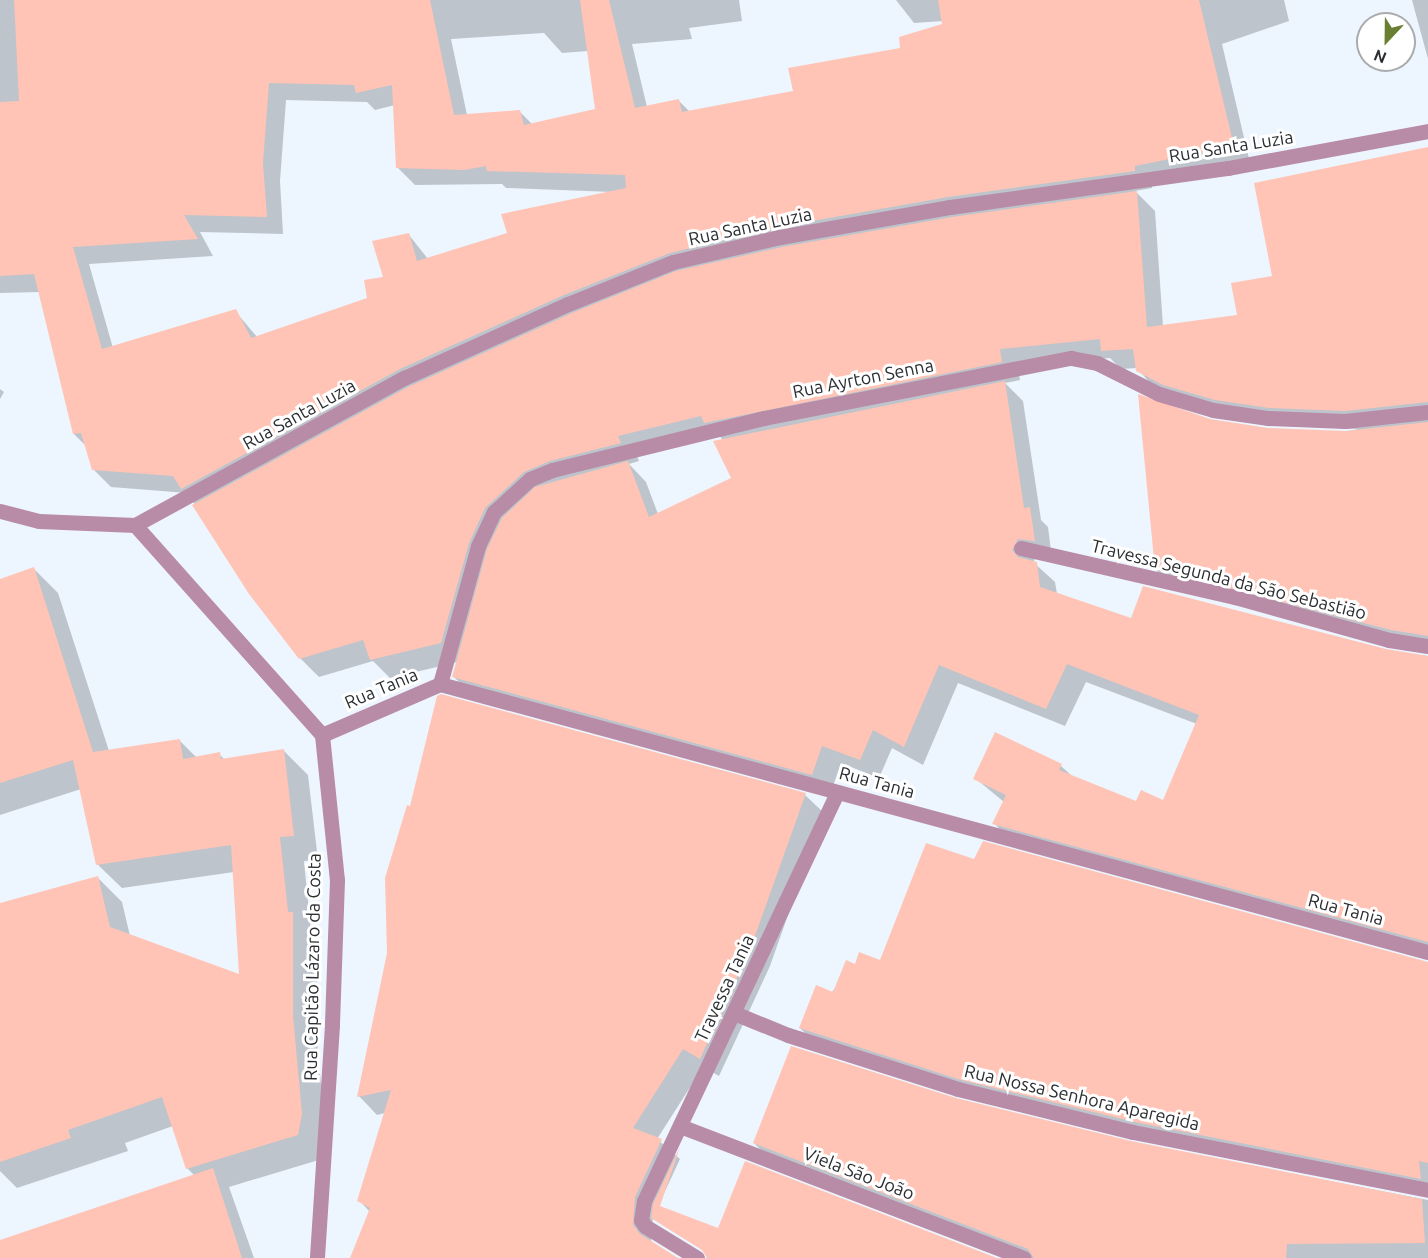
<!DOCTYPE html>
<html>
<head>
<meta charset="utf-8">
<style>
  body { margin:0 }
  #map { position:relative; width:1428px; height:1258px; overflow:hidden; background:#edf5fe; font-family:Ubuntu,sans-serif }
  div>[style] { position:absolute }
  .shadow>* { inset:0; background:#0003 }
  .building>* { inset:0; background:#ffc4b5 }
  .street>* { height:15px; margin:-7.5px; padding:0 7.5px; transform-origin:7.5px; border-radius:7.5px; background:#b88ba7 }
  span { translate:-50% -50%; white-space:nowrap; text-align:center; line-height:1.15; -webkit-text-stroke:6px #fff; paint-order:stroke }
  .street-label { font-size:18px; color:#2b2e31 }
  .north { position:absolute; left:1356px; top:12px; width:60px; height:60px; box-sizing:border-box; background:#fff; border:2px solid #aaabad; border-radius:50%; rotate:202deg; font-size:16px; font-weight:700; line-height:24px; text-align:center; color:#2b2e31 }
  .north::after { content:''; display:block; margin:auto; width:21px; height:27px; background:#6a7f31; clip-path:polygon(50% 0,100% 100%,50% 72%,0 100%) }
</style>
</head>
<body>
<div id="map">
  <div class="shadow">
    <div style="clip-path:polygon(evenodd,0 0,739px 0,742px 21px,689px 28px,692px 39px,632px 44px,647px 107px,679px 101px,690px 112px,795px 92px,902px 50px,944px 26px,943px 21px,914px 23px,896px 0,1284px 0,1289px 21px,1222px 44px,1250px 163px,1152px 183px,1152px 188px,1135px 191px,1155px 211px,1163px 326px,1239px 317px,1273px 277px,1428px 149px,1428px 651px,1171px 586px,1153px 567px,1211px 421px,1267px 429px,1345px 432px,1358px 429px,1288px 426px,1156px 390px,1137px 368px,1121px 369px,1110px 358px,1018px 367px,1020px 380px,1005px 383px,1023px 401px,1041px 520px,1048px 527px,1052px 559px,1036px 557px,1033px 562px,1055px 582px,1057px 594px,1131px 620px,1428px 656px,1428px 954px,1012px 842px,994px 823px,1004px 802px,975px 778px,1061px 766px,1073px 777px,1137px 803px,1164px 802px,1197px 724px,1086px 682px,1065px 726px,958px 683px,923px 765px,892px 748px,879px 778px,841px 763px,831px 792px,472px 695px,454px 677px,458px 662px,390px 678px,373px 661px,319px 677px,300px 658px,187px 493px,111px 487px,93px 469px,86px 446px,74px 434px,40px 292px,0 293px,0 0,544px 33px,562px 53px,588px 51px,596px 111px,533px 125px,520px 112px,467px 115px,451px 39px,544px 33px,0 0,286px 100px,367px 102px,375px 110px,395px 105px,397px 167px,415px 185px,502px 184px,506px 188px,613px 192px,509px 234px,428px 259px,409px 235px,369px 299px,258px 338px,235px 311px,113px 348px,89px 264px,213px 256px,200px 232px,283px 234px,280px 181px,286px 100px,0 0,718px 434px,723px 440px,733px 479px,658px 514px,646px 482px,629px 464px,639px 461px,636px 454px,718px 434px)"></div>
    <div style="clip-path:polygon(1412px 0,1428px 0,1428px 59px)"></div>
    <div style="clip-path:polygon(0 389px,4px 392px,0 399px)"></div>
    <div style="clip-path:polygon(34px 569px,58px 593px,109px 751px,179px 740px,197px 758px,219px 754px,225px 760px,284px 751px,308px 775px,318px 860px,304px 861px,311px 932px,317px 938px,317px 1041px,326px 1139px,322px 1159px,229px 1187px,254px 1258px,23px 1258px,195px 1176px,187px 1168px,173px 1126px,125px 1143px,128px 1151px,17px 1188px,0 1171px,0 904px,98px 878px,122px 902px,130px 936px,240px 977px,234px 872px,122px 888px,97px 864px,81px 789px,0 815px,0 580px)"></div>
    <div style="clip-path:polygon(805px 795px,824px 813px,770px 966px,719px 1076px,703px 1067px,657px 1139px,680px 1159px,653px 1217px,651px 1243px,676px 1258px,354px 1258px,370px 1212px,359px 1200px,385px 1113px,377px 1115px,359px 1096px)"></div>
    <div style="clip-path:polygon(881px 962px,1428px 997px,1428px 1194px,1154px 1140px,818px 1046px,800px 1028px,855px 966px)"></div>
    <div style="clip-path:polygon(955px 1100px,1130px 1143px,1428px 1200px,1428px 1258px,1025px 1258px,772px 1161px,754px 1143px)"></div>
  </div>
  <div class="building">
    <div style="clip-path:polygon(evenodd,14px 0,430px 0,454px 115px,520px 110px,524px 125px,595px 109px,580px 0,609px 0,635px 108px,679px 99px,682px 112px,793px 91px,788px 68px,900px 48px,899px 37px,942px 24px,938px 0,1199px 0,1234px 146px,1135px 166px,1135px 171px,948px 197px,778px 227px,670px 253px,564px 295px,400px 369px,181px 489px,173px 476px,92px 470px,81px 433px,73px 434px,34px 274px,0 276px,0 102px,19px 101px,14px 0,269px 83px,354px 85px,356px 93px,392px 85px,396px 168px,464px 170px,486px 166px,487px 171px,625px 175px,626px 188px,501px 214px,507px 233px,417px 261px,409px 233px,372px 241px,383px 277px,364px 280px,367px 298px,251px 338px,236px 309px,102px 349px,73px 247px,198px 239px,184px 215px,267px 217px,263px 163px,269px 83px)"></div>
    <div style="clip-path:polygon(1428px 147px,1428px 402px,1345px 411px,1269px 408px,1215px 400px,1163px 385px,1136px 371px,1133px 349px,1101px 351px,1100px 339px,1000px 349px,1002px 362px,704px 423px,701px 416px,618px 436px,621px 443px,550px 461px,524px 472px,485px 508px,469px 543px,441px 643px,370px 660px,363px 640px,299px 659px,249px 594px,192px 505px,408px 387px,572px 313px,676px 271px,782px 247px,952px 217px,1137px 191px,1147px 327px,1237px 315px,1231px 283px,1272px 276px,1254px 183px)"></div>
    <div style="clip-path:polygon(1005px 381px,1024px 508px,1030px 507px,1035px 541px,1018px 539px,1012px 550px,1018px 557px,1037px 562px,1040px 587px,1131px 618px,1143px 586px,1386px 649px,1428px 656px,1428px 942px,992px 824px,1006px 795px,973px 779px,995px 732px,1062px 764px,1059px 770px,1136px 801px,1141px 790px,1163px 800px,1199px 715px,1067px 664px,1046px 709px,939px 665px,904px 747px,873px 730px,860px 760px,822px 746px,812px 775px,452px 677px,487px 549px,502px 518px,535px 487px,628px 461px,649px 517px,731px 478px,713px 441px)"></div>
    <div style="clip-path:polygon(1138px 394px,1210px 419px,1268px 428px,1346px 431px,1428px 422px,1428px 636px,1391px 630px,1151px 568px,1154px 559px)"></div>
    <div style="clip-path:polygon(34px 567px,93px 752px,180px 739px,183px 759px,220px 752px,221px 759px,284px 749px,294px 836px,280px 837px,288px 912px,293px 912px,293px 1016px,302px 1114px,298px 1135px,186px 1169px,162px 1097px,68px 1130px,71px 1138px,0 1162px,0 903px,98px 876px,110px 927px,239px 974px,231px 845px,96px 865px,73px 760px,0 783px,0 579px)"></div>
    <div style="clip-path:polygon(441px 694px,806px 793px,751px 947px,700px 1059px,683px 1049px,633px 1128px,662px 1139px,635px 1197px,633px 1225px,640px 1234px,678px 1258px,350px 1258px,370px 1208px,357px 1201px,391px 1090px,357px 1097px,387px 953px,385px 878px,407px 805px,410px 806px,437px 696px)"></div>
    <div style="clip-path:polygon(983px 841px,1428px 962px,1428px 1163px,1419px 1161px,1421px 1179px,1135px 1122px,961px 1080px,799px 1028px,816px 985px,833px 992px,846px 960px,855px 964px,859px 952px,880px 960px,926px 843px,974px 859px)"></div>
    <div style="clip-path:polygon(791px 1046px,956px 1098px,1131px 1141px,1422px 1199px,1425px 1243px,1287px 1244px,1286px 1258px,1034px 1258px,1028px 1249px,753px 1143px)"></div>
    <div style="clip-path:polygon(680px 1147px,660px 1206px,718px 1228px,745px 1161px,997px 1258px,707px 1258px,702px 1250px,651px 1218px,653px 1204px)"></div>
    <div style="clip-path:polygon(213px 1168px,242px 1258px,0 1258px,0 1240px)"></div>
  </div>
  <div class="street">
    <div style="left:0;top:511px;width:40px;rotate:14.4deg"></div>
    <div style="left:39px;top:521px;width:96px;rotate:2.4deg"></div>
    <div style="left:135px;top:525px;width:281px;rotate:48.3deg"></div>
    <div style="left:322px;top:735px;width:146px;rotate:84.1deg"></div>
    <div style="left:337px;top:880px;width:145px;rotate:92deg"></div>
    <div style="left:332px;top:1025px;width:233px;rotate:93.7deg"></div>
    <div style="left:135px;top:525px;width:307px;rotate:-28.7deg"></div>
    <div style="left:404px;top:378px;width:180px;rotate:-24.3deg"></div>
    <div style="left:568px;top:304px;width:113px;rotate:-21.8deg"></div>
    <div style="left:673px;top:262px;width:110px;rotate:-13.2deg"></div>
    <div style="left:780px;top:237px;width:173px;rotate:-10deg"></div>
    <div style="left:950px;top:207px;width:281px;rotate:-8deg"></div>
    <div style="left:1228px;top:168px;width:203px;rotate:-10.5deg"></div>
    <div style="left:1021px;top:548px;width:220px;rotate:12.9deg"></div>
    <div style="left:1235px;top:597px;width:160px;rotate:15.6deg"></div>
    <div style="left:1389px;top:640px;width:39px;rotate:9deg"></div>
    <div style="left:440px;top:684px;width:143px;rotate:-74.6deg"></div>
    <div style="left:478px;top:546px;width:38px;rotate:-65deg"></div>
    <div style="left:494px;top:512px;width:49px;rotate:-42.5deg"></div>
    <div style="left:530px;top:479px;width:24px;rotate:-22deg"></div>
    <div style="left:552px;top:470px;width:218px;rotate:-13.8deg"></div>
    <div style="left:764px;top:418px;width:313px;rotate:-11.1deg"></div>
    <div style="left:1071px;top:358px;width:26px;rotate:11deg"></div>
    <div style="left:1097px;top:363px;width:69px;rotate:26.6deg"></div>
    <div style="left:1159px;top:394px;width:56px;rotate:16.5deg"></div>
    <div style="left:1213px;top:410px;width:56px;rotate:8.3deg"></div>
    <div style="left:1268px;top:418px;width:77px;rotate:2.2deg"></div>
    <div style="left:1345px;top:421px;width:83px;rotate:-6.2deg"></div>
    <div style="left:322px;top:735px;width:129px;rotate:-23.4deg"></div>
    <div style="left:440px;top:684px;width:1024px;rotate:15.18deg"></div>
    <div style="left:734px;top:1013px;width:58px;rotate:22.2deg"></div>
    <div style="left:788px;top:1035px;width:178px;rotate:17.6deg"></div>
    <div style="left:958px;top:1089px;width:180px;rotate:13.8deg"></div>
    <div style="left:1133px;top:1132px;width:301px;rotate:11.1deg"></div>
    <div style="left:680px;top:1126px;width:368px;rotate:21deg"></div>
    <div style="left:697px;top:1258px;width:61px;rotate:-148.4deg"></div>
    <div style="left:645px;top:1226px;width:7px;rotate:-124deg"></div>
    <div style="left:641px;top:1220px;width:19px;rotate:-81deg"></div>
    <div style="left:644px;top:1201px;width:452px;rotate:-64.7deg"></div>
  </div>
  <div class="street-label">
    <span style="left:1231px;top:146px;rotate:-9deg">Rua Santa Luzia</span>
    <span style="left:750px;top:226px;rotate:-12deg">Rua Santa Luzia</span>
    <span style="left:863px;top:378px;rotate:-11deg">Rua Ayrton Senna</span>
    <span style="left:299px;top:414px;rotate:-29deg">Rua Santa Luzia</span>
    <span style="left:1229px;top:579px;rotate:14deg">Travessa Segunda da São Sebastião</span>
    <span style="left:381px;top:688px;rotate:-23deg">Rua Tania</span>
    <span style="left:877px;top:782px;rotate:15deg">Rua Tania</span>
    <span style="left:1346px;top:909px;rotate:15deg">Rua Tania</span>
    <span style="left:312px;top:967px;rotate:-89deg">Rua Capitão Lázaro da Costa</span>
    <span style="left:724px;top:988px;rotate:-65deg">Travessa Tania</span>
    <span style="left:1082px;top:1097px;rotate:13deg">Rua Nossa Senhora Aparegida</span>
    <span style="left:859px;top:1173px;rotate:21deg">Viela São João</span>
  </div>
  <div class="north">N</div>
</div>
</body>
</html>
